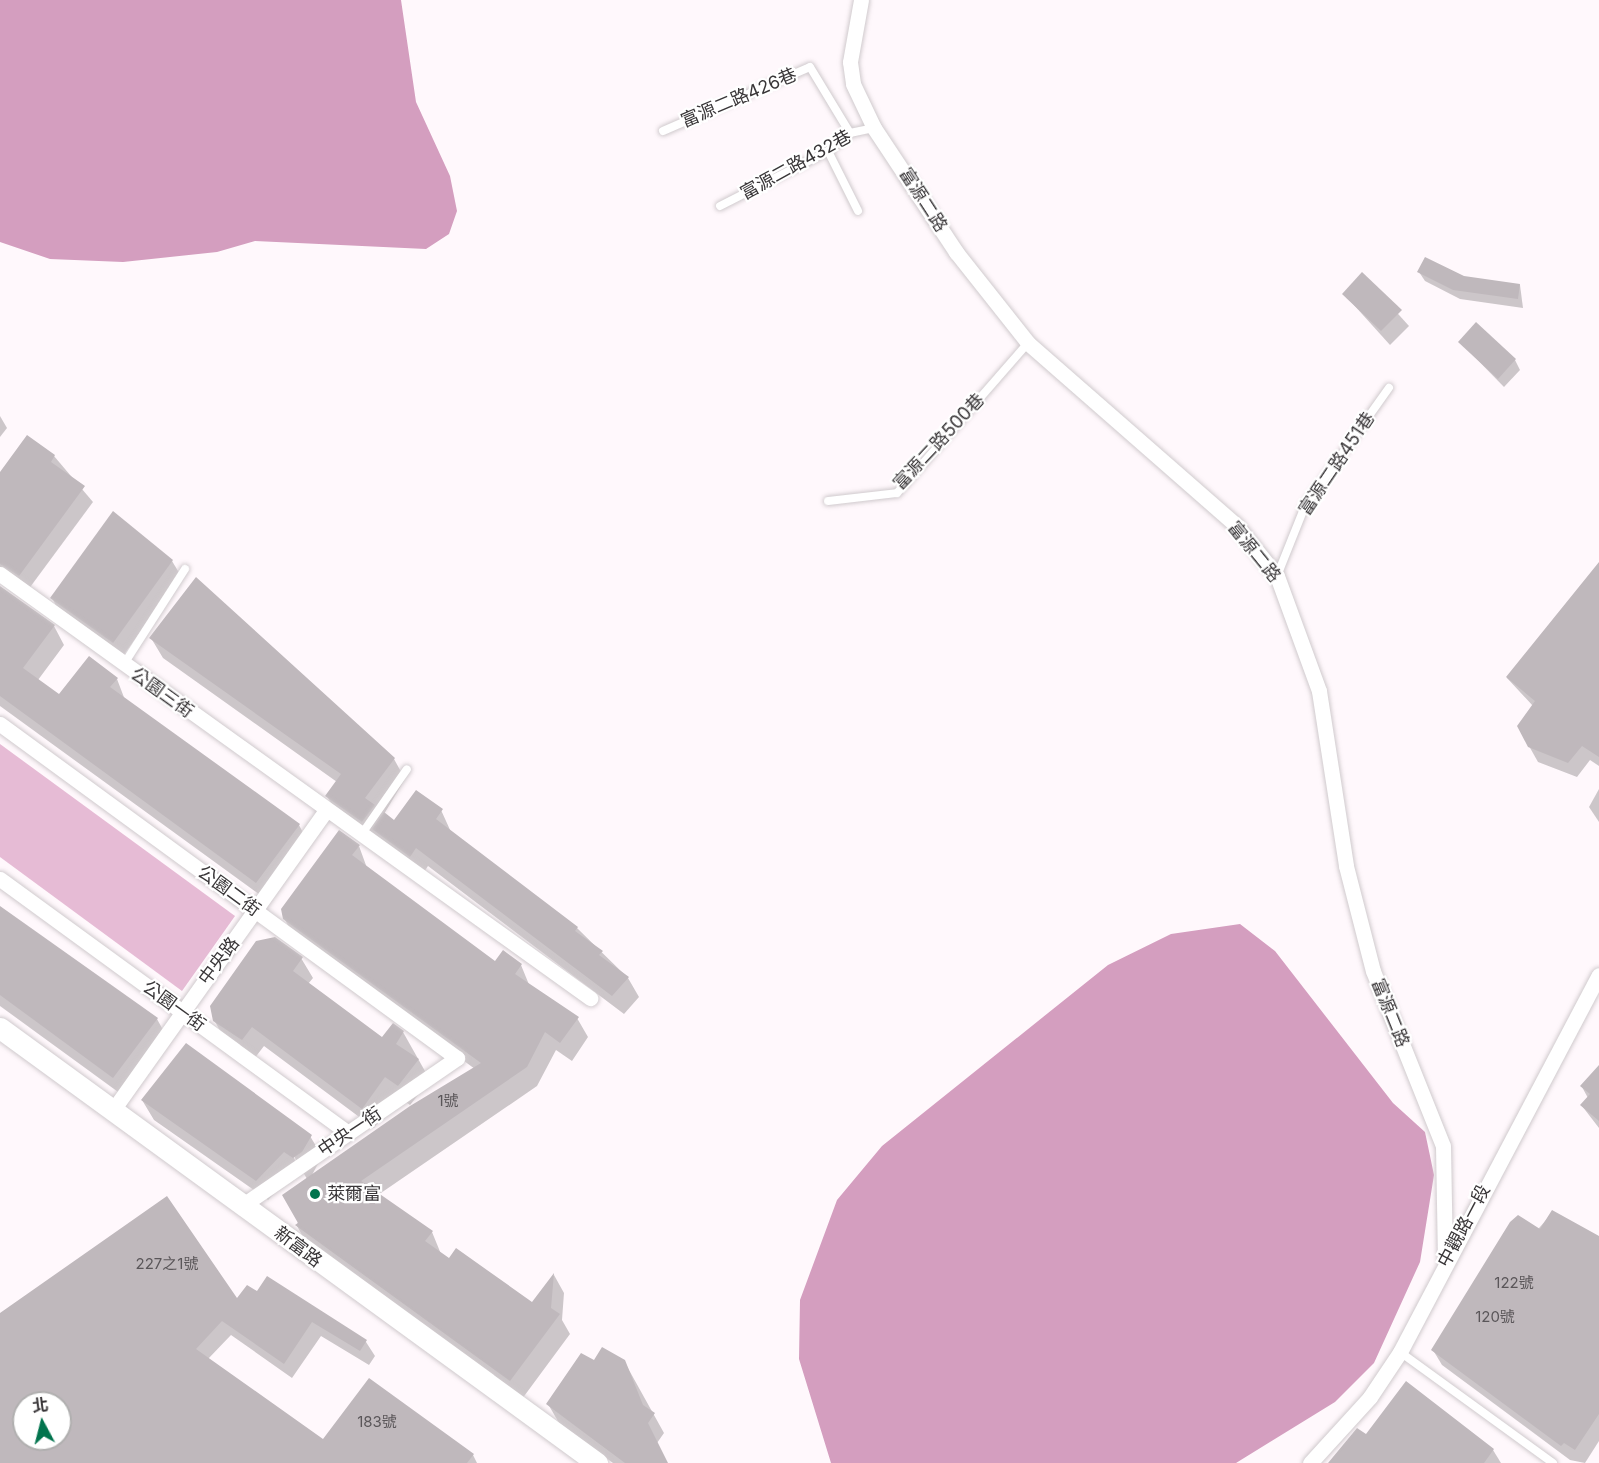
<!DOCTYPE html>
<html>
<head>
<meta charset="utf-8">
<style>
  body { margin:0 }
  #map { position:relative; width:1599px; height:1463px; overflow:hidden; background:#fff8fc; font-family:Inter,"Noto Sans TC",sans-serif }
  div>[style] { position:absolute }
  .green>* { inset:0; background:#e6bbd5 }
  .water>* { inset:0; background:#d49ebf }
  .shadow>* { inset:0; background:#0003 }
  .building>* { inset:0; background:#bfb8bc }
  .roads { filter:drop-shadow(0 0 2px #d0cacd) drop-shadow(0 0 2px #d0cacd) }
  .lane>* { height:8px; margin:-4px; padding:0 4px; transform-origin:4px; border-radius:4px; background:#fff }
  .street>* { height:15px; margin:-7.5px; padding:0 7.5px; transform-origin:7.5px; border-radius:7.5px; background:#fff }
  .secondary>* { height:21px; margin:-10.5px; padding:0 10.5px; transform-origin:10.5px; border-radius:10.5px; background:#fff }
  .dots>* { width:16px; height:16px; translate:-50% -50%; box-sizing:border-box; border:3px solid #fff; border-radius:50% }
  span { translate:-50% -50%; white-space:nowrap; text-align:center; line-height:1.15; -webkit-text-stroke:4.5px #fff; paint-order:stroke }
  .number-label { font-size:15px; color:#5a5659 }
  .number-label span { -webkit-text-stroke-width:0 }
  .street-label { font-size:18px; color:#393638 }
  .poi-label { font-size:18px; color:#393638 }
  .left { translate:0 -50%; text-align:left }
  .north { position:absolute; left:12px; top:1391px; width:60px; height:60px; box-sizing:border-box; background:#fff; border:2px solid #b0afaf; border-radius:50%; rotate:353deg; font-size:16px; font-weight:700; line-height:24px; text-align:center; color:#393638 }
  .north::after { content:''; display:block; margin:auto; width:21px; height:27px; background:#02744e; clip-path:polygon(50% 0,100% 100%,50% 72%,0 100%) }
</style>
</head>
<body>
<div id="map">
  <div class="green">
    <div style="clip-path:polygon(0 744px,235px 916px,182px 991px,0 857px)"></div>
  </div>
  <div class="water">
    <div style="clip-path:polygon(0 0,401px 0,416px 102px,450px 176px,457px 211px,449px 234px,426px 249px,255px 241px,217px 252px,123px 262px,50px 259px,0 242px)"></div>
    <div style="clip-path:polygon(1240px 924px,1275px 951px,1393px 1103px,1425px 1132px,1434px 1175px,1420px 1262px,1374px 1363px,1335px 1402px,1236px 1463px,831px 1463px,799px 1359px,800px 1300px,837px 1200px,882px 1146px,1108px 965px,1171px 934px)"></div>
  </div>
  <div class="shadow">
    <div style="clip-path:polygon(1419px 272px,1520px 285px,1523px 308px,1460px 299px,1425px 281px)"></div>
    <div style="clip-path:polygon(1362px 274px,1409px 326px,1390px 345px,1344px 294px)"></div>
    <div style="clip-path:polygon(1460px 342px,1515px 360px,1520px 370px,1504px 387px)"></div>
    <div style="clip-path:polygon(0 416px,7px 428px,0 437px)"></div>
    <div style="clip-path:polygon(28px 437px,54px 456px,93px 502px,28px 590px,0 569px,0 475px)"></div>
    <div style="clip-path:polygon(172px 561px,181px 576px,122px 657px,60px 613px,52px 598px)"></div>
    <div style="clip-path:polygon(1599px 570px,1599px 766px,1590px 760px,1577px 777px,1538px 762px,1529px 746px,1533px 706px,1507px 678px)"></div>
    <div style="clip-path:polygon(0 587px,54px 626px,64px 645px,38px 680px,60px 696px,117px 679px,125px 700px,299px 825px,309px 844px,267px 900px,0 706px)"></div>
    <div style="clip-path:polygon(151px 638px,394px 759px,405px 779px,381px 819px,395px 822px,441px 810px,451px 832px,577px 928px,628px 978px,639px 997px,624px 1014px,428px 866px,422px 875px,338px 816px,327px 796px,337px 782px,163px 658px)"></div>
    <div style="clip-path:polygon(1599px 789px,1599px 822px,1589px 807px)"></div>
    <div style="clip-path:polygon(359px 846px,367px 868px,496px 963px,521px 965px,530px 987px,577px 1018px,588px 1037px,572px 1061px,556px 1050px,537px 1086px,378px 1195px,432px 1232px,441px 1254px,532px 1304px,554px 1275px,564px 1293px,562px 1320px,570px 1334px,522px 1399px,307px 1244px,297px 1226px,307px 1179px,291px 1151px,301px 1174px,296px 1171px,268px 1200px,154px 1120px,142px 1100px,310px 1136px,322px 1156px,311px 1177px,475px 1069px,295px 938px,284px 918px)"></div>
    <div style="clip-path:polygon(0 907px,157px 1019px,168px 1039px,125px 1097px,0 1006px)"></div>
    <div style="clip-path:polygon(301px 958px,313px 978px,308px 984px,382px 1039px,403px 1032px,430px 1080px,410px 1105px,397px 1096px,374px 1128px,264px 1046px,254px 1059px,226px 1041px,214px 1020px)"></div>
    <div style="clip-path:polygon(1599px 1067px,1599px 1128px,1582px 1106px,1588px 1098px,1582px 1087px)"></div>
    <div style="clip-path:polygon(1553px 1212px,1599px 1237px,1599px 1441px,1585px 1463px,1570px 1460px,1442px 1365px,1433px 1350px)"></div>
    <div style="clip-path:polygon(evenodd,247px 1287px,366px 1342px,375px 1356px,369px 1365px,321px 1336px,292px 1378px,231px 1335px,208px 1359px,323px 1442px,473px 1455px,477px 1463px,0 1463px,0 1315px,237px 1300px,247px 1287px,24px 1403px,60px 1403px,60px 1439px,24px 1439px,24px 1403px)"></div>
    <div style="clip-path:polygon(624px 1361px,664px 1433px,657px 1443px,667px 1463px,613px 1463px,559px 1423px,548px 1404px,594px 1362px)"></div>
    <div style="clip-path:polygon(1366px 1436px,1493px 1450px,1501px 1463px,1330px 1463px)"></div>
  </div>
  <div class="building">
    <div style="clip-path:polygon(1425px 257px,1464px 276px,1520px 284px,1518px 299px,1453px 290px,1417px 272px)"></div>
    <div style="clip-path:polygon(1362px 272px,1402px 310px,1381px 331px,1342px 294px)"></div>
    <div style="clip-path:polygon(1476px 322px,1516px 359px,1498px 379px,1458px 342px)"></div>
    <div style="clip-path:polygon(27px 435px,55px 455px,51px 462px,85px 486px,19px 576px,0 564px,0 472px)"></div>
    <div style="clip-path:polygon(113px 511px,173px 560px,113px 643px,50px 598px)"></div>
    <div style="clip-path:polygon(1599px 562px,1599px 757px,1582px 746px,1568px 763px,1528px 747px,1517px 726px,1535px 701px,1506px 677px)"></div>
    <div style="clip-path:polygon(196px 577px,395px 758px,365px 798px,375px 805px,362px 822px,325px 796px,341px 774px,149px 638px)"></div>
    <div style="clip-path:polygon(0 586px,55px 625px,23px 668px,59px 694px,89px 656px,118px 678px,110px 687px,300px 824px,256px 883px,0 696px)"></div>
    <div style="clip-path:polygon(416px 790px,443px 809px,436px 819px,578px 927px,575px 931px,603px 951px,599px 955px,629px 977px,612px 996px,416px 848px,410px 857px,372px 829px,384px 812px,394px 820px)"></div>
    <div style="clip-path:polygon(339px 830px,360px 845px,352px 855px,495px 961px,503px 950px,522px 964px,515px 974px,579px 1017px,560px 1043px,545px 1032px,527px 1067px,361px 1181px,433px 1231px,425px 1241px,449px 1258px,456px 1248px,532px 1302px,554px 1273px,551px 1308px,560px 1314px,510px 1381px,295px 1225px,298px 1223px,282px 1195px,410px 1106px,481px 1063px,283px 919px,281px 909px)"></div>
    <div style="clip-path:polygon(0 906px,158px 1018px,113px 1078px,0 995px)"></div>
    <div style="clip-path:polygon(275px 937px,303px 957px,293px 971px,382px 1037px,393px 1023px,404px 1031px,396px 1044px,419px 1059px,398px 1086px,385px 1077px,362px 1109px,252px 1027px,242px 1040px,213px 1021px,210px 1006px,256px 941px)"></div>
    <div style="clip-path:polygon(186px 1043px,312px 1135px,302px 1152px,293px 1158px,284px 1152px,256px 1181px,141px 1100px)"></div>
    <div style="clip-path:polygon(1599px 1065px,1599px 1121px,1580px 1105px,1590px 1094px,1580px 1086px)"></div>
    <div style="clip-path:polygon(evenodd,167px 1196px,237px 1298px,247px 1285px,257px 1291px,267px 1276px,367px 1340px,360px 1351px,312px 1322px,284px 1364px,222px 1321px,196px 1349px,323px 1439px,369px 1378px,474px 1454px,467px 1463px,0 1463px,0 1313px,167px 1196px,24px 1403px,60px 1403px,60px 1439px,24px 1439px,24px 1403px)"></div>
    <div style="clip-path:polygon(1552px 1210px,1599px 1236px,1599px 1414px,1575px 1450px,1564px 1443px,1561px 1446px,1431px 1350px,1510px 1222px,1518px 1215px,1540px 1229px)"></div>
    <div style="clip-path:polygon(602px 1347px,625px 1360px,643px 1405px,655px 1413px,648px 1423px,668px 1463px,625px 1463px,546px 1404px,581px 1353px,594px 1360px)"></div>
    <div style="clip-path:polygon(1406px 1381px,1494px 1449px,1484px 1463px,1328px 1463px,1357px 1428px,1366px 1434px)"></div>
  </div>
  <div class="roads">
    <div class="lane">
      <div style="left:663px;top:131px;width:160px;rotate:-23.5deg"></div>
      <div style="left:810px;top:67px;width:77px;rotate:58.8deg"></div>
      <div style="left:828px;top:151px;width:67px;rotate:63.4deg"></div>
      <div style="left:720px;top:206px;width:121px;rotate:-27deg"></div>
      <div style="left:828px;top:151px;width:28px;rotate:-39deg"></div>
      <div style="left:850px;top:133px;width:25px;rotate:-12deg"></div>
      <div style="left:828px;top:501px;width:69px;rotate:-6.6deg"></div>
      <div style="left:897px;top:493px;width:199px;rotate:-48.9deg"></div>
      <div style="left:1277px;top:576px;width:75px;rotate:-68.2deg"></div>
      <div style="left:1305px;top:506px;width:145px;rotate:-54.6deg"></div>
      <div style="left:124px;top:664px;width:113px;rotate:-57.3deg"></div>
      <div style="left:361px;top:835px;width:80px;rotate:-55.1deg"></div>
      <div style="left:1400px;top:1352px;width:189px;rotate:36deg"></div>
    </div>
    <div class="street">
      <div style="left:861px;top:0;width:63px;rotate:100.1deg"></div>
      <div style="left:850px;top:62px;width:22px;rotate:82deg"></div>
      <div style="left:853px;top:84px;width:49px;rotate:64.5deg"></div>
      <div style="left:874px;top:128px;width:149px;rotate:56.5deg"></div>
      <div style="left:956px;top:252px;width:116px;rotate:51.6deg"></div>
      <div style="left:1028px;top:343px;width:276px;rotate:41.2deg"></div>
      <div style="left:1236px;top:525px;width:65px;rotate:51.2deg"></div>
      <div style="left:1277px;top:576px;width:122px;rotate:69.9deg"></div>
      <div style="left:1319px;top:691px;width:177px;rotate:81.2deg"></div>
      <div style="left:1346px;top:866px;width:108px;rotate:75.6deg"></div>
      <div style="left:1373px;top:971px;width:188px;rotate:68.2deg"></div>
      <div style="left:1443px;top:1146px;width:114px;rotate:89deg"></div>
      <div style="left:0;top:574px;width:727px;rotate:35.7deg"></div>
      <div style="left:0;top:724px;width:566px;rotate:36.16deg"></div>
      <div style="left:457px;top:1058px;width:260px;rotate:145.5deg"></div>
      <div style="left:0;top:879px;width:431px;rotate:36.1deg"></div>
      <div style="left:113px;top:1110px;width:366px;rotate:-54.6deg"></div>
      <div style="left:1310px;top:1463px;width:89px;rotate:-47.7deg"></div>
      <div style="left:1370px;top:1397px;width:54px;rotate:-56.3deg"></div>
      <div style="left:1400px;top:1352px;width:426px;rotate:-62.2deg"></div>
    </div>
    <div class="secondary">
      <div style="left:0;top:1028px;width:739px;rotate:36.08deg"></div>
    </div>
  </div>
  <div class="dots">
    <div style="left:315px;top:1194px;background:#02744e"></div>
  </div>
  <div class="number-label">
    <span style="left:448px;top:1101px">1號</span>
    <span style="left:167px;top:1264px">227之1號</span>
    <span style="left:1514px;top:1283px">122號</span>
    <span style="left:1495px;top:1317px">120號</span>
    <span style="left:377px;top:1422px">183號</span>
  </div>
  <div class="street-label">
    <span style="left:739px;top:98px;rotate:-23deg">富源二路426巷</span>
    <span style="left:796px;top:165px;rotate:-29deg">富源二路432巷</span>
    <span style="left:923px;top:200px;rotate:57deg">富源二路</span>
    <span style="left:939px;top:442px;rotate:-47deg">富源二路500巷</span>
    <span style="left:1337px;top:464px;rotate:-56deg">富源二路451巷</span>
    <span style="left:1254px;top:552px;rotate:51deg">富源二路</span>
    <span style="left:162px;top:693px;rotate:36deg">公園三街</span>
    <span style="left:229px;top:891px;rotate:36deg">公園二街</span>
    <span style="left:219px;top:961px;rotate:-53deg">中央路</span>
    <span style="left:174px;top:1006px;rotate:36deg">公園一街</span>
    <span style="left:1390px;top:1013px;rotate:68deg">富源二路</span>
    <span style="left:350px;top:1132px;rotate:-34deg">中央一街</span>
    <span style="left:1464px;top:1226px;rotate:-62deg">中觀路一段</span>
    <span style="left:298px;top:1247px;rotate:37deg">新富路</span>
  </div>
  <div class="poi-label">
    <span class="left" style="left:327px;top:1194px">萊爾富</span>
  </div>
  <div class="north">北</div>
</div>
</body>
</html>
